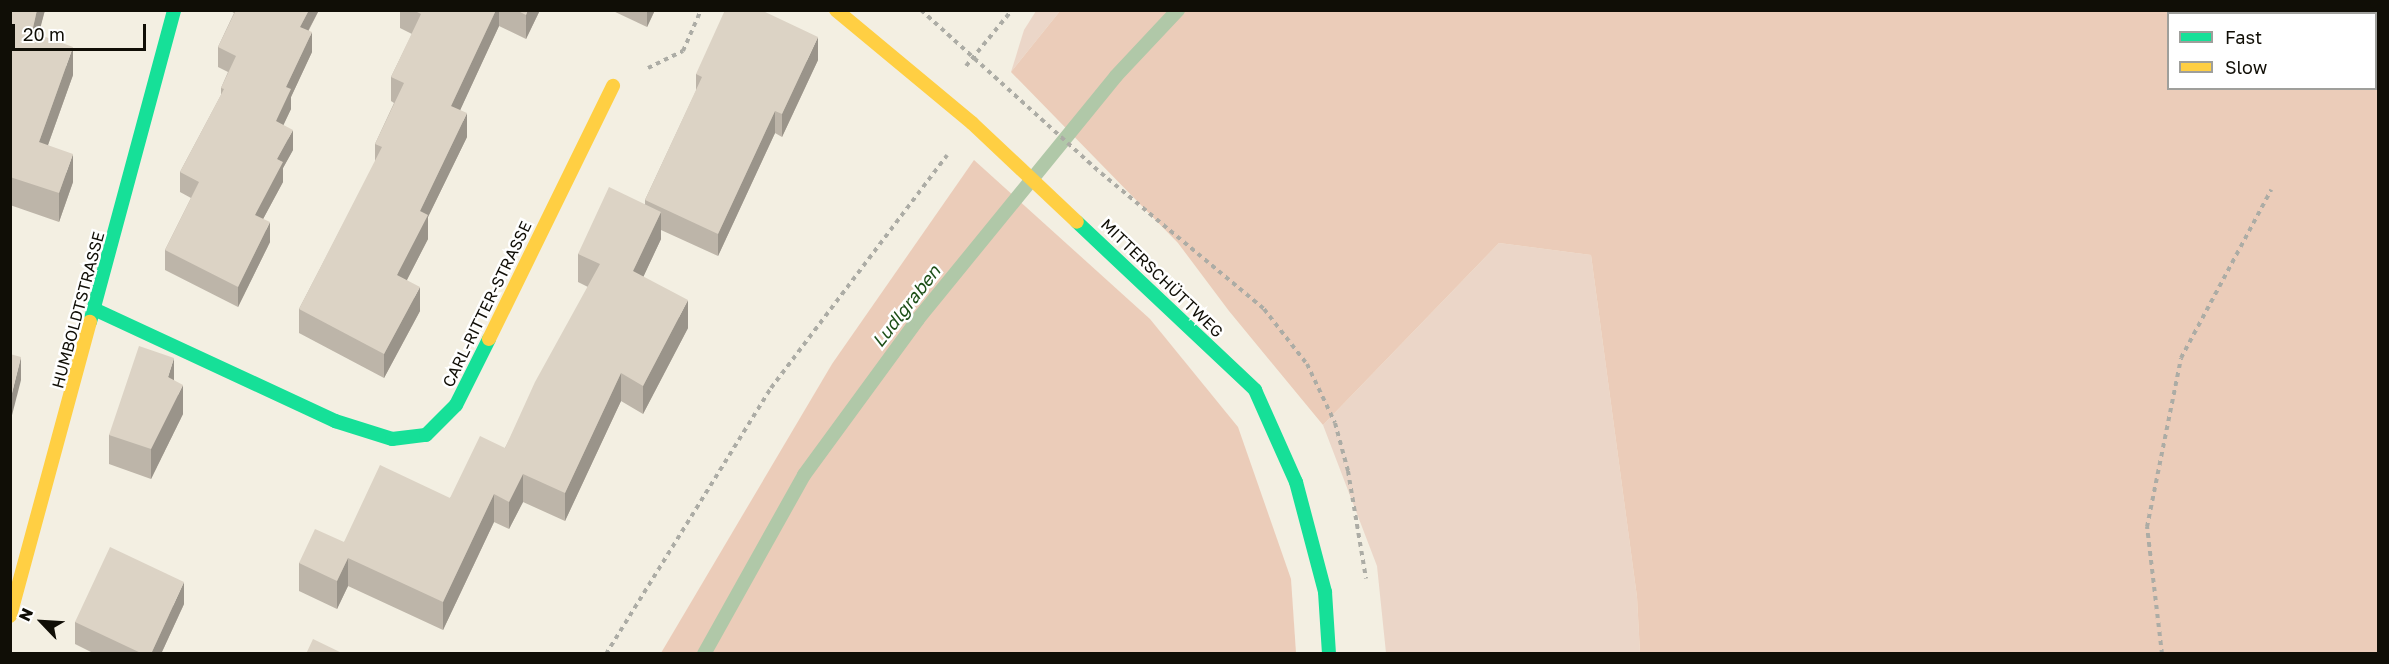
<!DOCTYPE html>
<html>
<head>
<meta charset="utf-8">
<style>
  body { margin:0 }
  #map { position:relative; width:2389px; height:664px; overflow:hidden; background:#f3efe2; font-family:"Golos Text",sans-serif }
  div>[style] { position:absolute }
  .green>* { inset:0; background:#ebd6c8 }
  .forest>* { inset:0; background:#ebccb9 }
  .stream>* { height:14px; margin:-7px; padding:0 7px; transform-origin:7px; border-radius:7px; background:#b0c8a8 }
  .path>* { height:4px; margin-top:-2px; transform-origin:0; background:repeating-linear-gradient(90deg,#acaca5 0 4.5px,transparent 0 9px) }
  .fast>* { height:14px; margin:-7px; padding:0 7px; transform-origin:7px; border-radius:7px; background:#16e098 }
  .slow>* { height:14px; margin:-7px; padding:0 7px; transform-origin:7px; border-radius:7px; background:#ffcf43 }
  .wall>* { inset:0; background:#bdb5a9 }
  .shaded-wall>* { inset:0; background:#9a948a }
  .building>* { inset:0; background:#dcd3c5 }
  span { translate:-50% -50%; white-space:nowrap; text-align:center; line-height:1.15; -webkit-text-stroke:5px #fff; paint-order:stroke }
  .street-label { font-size:16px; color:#100e06 }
  .water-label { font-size:18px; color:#1c4e17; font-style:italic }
  .frame { position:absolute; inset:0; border:12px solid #100e06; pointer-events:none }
  .legend { position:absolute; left:2167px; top:12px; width:210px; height:78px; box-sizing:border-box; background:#fff; border:2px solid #9f9f9b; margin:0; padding:8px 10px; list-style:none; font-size:18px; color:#100e06 }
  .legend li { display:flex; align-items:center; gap:12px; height:30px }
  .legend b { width:30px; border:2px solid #9f9f9b }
  .north { position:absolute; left:12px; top:592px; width:60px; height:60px; -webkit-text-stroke:4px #fff; paint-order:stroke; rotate:295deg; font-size:16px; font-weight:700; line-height:24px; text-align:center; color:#100e06 }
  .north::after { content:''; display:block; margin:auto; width:21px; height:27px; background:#100e06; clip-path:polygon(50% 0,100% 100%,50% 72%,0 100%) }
  .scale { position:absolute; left:12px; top:24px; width:134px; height:27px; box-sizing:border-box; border:3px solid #100e06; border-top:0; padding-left:8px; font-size:18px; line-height:21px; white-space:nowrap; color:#100e06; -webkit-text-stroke:4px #fff; paint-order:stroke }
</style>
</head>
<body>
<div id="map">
  <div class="green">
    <div style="clip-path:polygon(1036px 11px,1060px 11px,1011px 72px,1024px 30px)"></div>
    <div style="clip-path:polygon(1499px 243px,1591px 255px,1637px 597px,1640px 653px,1386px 653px,1377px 566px,1323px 425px)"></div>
  </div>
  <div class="forest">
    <div style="clip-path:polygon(evenodd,1060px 11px,2378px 11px,2378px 653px,1640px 653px,1637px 597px,1591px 255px,1499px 243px,1323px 425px,1229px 311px,1178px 243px,1011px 72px,1060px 11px,2168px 14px,2376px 14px,2376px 88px,2168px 88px,2168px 14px)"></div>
    <div style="clip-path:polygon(974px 160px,1150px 319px,1238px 427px,1291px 579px,1296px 653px,661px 653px,832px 364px)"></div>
  </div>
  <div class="stream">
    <div style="left:704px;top:654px;width:205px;rotate:-60.8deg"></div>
    <div style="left:804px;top:475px;width:193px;rotate:-53.8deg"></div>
    <div style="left:918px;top:319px;width:313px;rotate:-50.8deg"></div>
    <div style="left:1116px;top:76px;width:91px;rotate:-46.8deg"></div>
  </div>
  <div class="path">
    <div style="left:921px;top:10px;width:243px;rotate:42.2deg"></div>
    <div style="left:1101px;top:173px;width:212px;rotate:39.8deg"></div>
    <div style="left:1264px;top:309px;width:70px;rotate:52deg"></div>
    <div style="left:1307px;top:364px;width:65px;rotate:64.6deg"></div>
    <div style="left:1335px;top:423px;width:50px;rotate:74.8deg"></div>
    <div style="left:1348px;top:471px;width:109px;rotate:80.5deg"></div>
    <div style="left:966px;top:66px;width:72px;rotate:-50.6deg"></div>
    <div style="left:648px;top:68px;width:39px;rotate:-26deg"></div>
    <div style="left:683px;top:51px;width:45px;rotate:-66.3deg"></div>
    <div style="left:606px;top:654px;width:313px;rotate:-58.2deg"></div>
    <div style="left:771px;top:388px;width:292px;rotate:-52.9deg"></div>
    <div style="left:2162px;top:654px;width:128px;rotate:-96.7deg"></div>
    <div style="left:2147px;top:527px;width:172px;rotate:-78.6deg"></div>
    <div style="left:2181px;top:358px;width:191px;rotate:-61.8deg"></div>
  </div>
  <div class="fast">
    <div style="left:1077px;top:222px;width:245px;rotate:43.3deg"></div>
    <div style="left:1255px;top:390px;width:101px;rotate:66deg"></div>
    <div style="left:1296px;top:482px;width:114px;rotate:75.2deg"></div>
    <div style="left:1325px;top:592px;width:62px;rotate:86.3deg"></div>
    <div style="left:96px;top:310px;width:264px;rotate:24.9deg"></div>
    <div style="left:335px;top:421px;width:60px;rotate:17.5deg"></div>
    <div style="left:392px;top:439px;width:34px;rotate:-7deg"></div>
    <div style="left:426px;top:435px;width:42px;rotate:-45deg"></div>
    <div style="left:456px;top:405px;width:74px;rotate:-63.4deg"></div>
    <div style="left:90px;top:322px;width:323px;rotate:-74.9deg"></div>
  </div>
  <div class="slow">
    <div style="left:836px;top:10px;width:177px;rotate:39.7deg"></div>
    <div style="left:972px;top:123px;width:144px;rotate:43.3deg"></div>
    <div style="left:489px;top:339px;width:282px;rotate:-63.9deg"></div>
    <div style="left:10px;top:616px;width:305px;rotate:-74.8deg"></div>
  </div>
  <div class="wall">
    <div style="clip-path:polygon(10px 10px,45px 10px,38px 34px,73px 75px,48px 145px,73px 182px,59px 222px,10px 205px)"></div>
    <div style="clip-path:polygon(229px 10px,319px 10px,309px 30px,312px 52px,291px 97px,291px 109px,283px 125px,293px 150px,283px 168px,283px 182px,263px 219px,270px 242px,238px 307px,165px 270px,165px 250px,191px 198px,180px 192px,180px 172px,221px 95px,221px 88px,228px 72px,218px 67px,218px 47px,234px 13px)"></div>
    <div style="clip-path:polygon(400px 10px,540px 10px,526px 39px,499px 26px,460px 110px,467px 137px,428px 217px,428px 239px,407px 280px,420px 311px,384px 378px,299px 333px,299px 309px,375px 163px,375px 144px,394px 103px,391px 101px,391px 77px,412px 34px,400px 28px)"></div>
    <div style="clip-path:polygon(611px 10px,655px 10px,647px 27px)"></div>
    <div style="clip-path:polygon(818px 60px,782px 137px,775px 133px,718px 256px,661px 230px,661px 239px,643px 277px,688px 328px,643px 414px,621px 401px,565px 521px,523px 502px,509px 529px,494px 522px,443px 630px,348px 586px,337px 609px,299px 591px,299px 563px,344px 542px,450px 498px,505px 448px,588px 287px,578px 282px,578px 254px,645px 204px,645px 200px,696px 91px,696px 74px)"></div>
    <div style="clip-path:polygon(174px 380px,183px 414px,151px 479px,109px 464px,109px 435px)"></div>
    <div style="clip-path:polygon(184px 604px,161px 654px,95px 654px,75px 644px,75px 622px)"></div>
  </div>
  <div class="shaded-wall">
    <div style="clip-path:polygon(37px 10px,45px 10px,32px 60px,32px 32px)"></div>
    <div style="clip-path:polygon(309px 10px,319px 10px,300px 46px,300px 27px)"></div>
    <div style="clip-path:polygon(496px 10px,499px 10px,499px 26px,451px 130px,451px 106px)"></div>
    <div style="clip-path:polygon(528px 10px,540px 10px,526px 39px,526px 15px)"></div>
    <div style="clip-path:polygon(647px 10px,655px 10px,647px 27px)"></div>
    <div style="clip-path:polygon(312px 32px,312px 52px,291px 97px,291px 109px,276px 141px,276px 121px,286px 87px)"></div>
    <div style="clip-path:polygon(818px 37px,818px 60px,782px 137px,782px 114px)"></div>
    <div style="clip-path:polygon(73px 47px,73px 75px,39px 170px,39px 142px)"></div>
    <div style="clip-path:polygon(775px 111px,775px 133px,718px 256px,718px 234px)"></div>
    <div style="clip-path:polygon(467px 113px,467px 137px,428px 217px,428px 239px,397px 299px,397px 275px,420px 211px)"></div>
    <div style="clip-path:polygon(293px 130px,293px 150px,283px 168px,283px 182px,255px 234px,255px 215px,277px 159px)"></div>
    <div style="clip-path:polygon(73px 154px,73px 182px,59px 222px,59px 193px)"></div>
    <div style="clip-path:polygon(661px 212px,661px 239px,633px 299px,633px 271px)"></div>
    <div style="clip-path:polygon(270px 222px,270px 242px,238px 307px,238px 287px)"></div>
    <div style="clip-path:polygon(420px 287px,420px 311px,384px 378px,384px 354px)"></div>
    <div style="clip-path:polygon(688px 300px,688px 328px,643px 414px,643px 386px)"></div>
    <div style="clip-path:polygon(21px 357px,21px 380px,10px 423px,10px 401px)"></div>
    <div style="clip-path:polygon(174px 358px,174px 388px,168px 377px)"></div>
    <div style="clip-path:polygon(621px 373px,621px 401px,565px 521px,565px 493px)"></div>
    <div style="clip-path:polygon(183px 385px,183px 414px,151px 479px,151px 449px)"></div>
    <div style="clip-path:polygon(523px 474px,523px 502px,509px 529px,509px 502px)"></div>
    <div style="clip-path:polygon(494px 494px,494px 522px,443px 630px,443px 602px)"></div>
    <div style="clip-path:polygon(348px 558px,348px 586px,337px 609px,337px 581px)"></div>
    <div style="clip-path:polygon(184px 582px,184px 604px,161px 654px,151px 654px)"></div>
  </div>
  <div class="building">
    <div style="clip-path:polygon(10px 10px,37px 10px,32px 32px,73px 47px,39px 142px,73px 154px,59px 193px,10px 177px)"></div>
    <div style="clip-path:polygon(236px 10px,309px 10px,300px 27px,312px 32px,286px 87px,291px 89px,276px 121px,293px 130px,277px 159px,283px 162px,255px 215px,270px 222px,238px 287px,165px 250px,199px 182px,180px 172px,224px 89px,221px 88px,236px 56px,218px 47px)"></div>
    <div style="clip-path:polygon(413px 10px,496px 10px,451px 106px,467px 113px,420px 211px,428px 215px,397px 275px,420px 287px,384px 354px,299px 309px,382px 147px,375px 144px,404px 83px,391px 77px,421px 14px)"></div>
    <div style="clip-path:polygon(516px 10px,528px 10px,526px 15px)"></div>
    <div style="clip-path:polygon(725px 10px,761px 10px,818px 37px,782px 114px,775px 111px,718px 234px,645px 200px,702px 77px,696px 74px)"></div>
    <div style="clip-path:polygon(609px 187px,661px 212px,633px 271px,688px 300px,643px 386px,621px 373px,565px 493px,523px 474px,509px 502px,494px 494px,443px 602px,348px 558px,337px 581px,299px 563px,315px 529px,344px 542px,380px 465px,450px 498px,480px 436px,505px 448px,535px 382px,600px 264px,578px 254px)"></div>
    <div style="clip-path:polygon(139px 346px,174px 358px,168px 377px,183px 385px,151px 449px,109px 435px)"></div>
    <div style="clip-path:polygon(10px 354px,21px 357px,10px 401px)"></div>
    <div style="clip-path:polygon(110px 547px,184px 582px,151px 654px,143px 654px,75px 622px)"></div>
    <div style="clip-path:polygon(313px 639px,344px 654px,306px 654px)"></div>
  </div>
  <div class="street-label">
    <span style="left:1162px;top:278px;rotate:44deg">MITTERSCHÜTTWEG</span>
    <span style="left:487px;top:304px;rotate:-64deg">CARL-RITTER-STRASSE</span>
    <span style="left:78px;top:310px;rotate:-75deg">HUMBOLDTSTRASSE</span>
  </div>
  <div class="water-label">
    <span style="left:906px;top:306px;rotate:-52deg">Ludlgraben</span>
  </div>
  <div class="frame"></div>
  <ul class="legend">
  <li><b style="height:8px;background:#16e098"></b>Fast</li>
  <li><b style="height:8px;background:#ffcf43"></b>Slow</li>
  </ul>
  <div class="north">N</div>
  <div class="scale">20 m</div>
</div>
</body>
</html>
